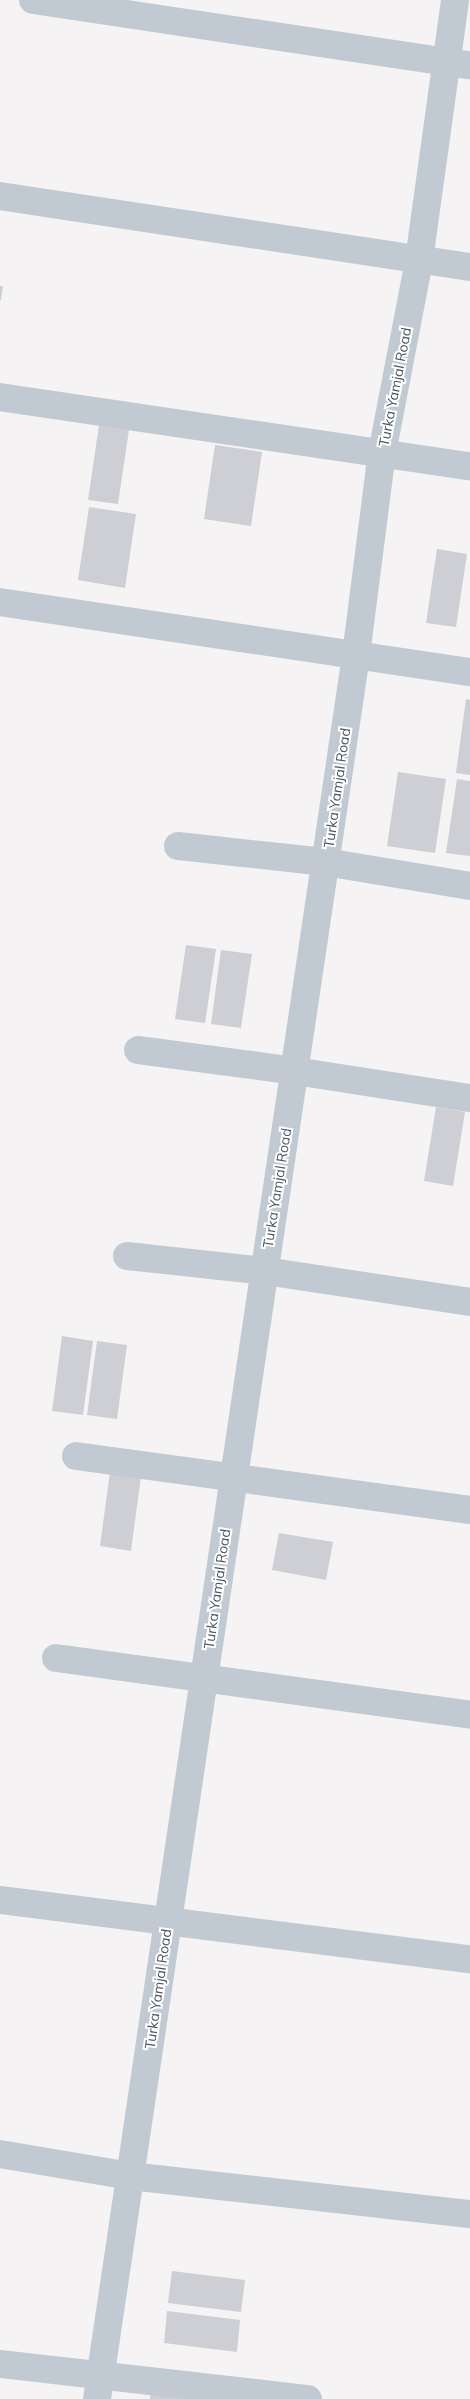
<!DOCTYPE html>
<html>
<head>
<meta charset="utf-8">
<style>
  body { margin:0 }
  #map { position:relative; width:470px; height:2399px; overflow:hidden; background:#f5f3f3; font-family:Mulish,sans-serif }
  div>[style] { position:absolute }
  .building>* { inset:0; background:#cdcfd5 }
  .minor>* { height:28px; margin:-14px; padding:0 14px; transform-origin:14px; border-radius:14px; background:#c1cad2 }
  span { translate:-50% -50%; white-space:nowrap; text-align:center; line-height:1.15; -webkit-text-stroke:4px #fff; paint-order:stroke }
  .street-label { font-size:14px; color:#4a5661 }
</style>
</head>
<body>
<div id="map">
  <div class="building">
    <div style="clip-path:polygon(0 286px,3px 286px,1px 300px,0 300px)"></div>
    <div style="clip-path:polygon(99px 425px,129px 430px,118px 504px,88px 500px)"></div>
    <div style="clip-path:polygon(215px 445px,262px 452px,251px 526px,204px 519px)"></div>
    <div style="clip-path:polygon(89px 507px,136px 514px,125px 588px,78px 580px)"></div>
    <div style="clip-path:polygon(437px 549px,467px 554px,456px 627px,426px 623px)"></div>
    <div style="clip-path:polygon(466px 699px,470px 700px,470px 775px,456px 773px)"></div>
    <div style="clip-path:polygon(398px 772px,446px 779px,435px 853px,387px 846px)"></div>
    <div style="clip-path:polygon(457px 779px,470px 781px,470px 856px,446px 853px)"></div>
    <div style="clip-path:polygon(186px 945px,216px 949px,205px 1023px,175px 1019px)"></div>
    <div style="clip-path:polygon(221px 950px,252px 954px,241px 1028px,211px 1024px)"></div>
    <div style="clip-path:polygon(436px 1107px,465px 1112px,453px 1186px,424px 1181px)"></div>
    <div style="clip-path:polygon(62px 1336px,93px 1341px,83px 1415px,52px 1411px)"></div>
    <div style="clip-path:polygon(97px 1341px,127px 1345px,117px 1419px,87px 1415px)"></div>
    <div style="clip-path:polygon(110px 1472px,141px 1476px,131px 1551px,100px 1546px)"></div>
    <div style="clip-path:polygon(279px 1533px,333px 1542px,326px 1580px,272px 1570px)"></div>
    <div style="clip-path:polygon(172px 2271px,245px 2280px,241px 2312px,168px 2303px)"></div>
    <div style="clip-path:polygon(167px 2311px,240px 2320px,237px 2352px,164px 2343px)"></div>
    <div style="clip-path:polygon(151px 2392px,197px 2399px,150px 2399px)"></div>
  </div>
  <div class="minor">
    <div style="left:33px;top:0;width:442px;rotate:8.5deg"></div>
    <div style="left:0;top:196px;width:475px;rotate:8.6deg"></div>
    <div style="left:0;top:397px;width:475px;rotate:8.4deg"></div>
    <div style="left:0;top:602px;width:475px;rotate:8.5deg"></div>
    <div style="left:178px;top:846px;width:148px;rotate:6.2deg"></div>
    <div style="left:325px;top:862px;width:147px;rotate:9.4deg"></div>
    <div style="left:138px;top:1050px;width:158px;rotate:7.6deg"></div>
    <div style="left:295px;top:1071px;width:177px;rotate:8.8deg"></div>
    <div style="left:127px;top:1256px;width:139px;rotate:6.2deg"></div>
    <div style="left:265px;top:1271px;width:207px;rotate:8.6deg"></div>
    <div style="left:76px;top:1456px;width:398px;rotate:7.8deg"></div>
    <div style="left:56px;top:1658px;width:418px;rotate:7.8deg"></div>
    <div style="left:0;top:1900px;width:474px;rotate:7.2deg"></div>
    <div style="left:0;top:2154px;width:132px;rotate:9.6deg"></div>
    <div style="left:130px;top:2176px;width:342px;rotate:6.4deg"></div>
    <div style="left:0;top:2364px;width:310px;rotate:6.5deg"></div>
    <div style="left:97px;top:2399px;width:1763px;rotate:-81.55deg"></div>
    <div style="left:356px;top:655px;width:204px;rotate:-82.7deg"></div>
    <div style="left:382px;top:453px;width:197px;rotate:-79.1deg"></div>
    <div style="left:419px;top:260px;width:262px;rotate:-82.1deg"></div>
  </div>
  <div class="street-label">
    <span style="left:395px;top:387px;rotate:-79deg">Turka Yamjal Road</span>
    <span style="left:337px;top:788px;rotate:-82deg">Turka Yamjal Road</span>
    <span style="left:277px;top:1188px;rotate:-81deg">Turka Yamjal Road</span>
    <span style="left:217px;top:1589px;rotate:-82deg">Turka Yamjal Road</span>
    <span style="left:158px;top:1989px;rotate:-82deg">Turka Yamjal Road</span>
  </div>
</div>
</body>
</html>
